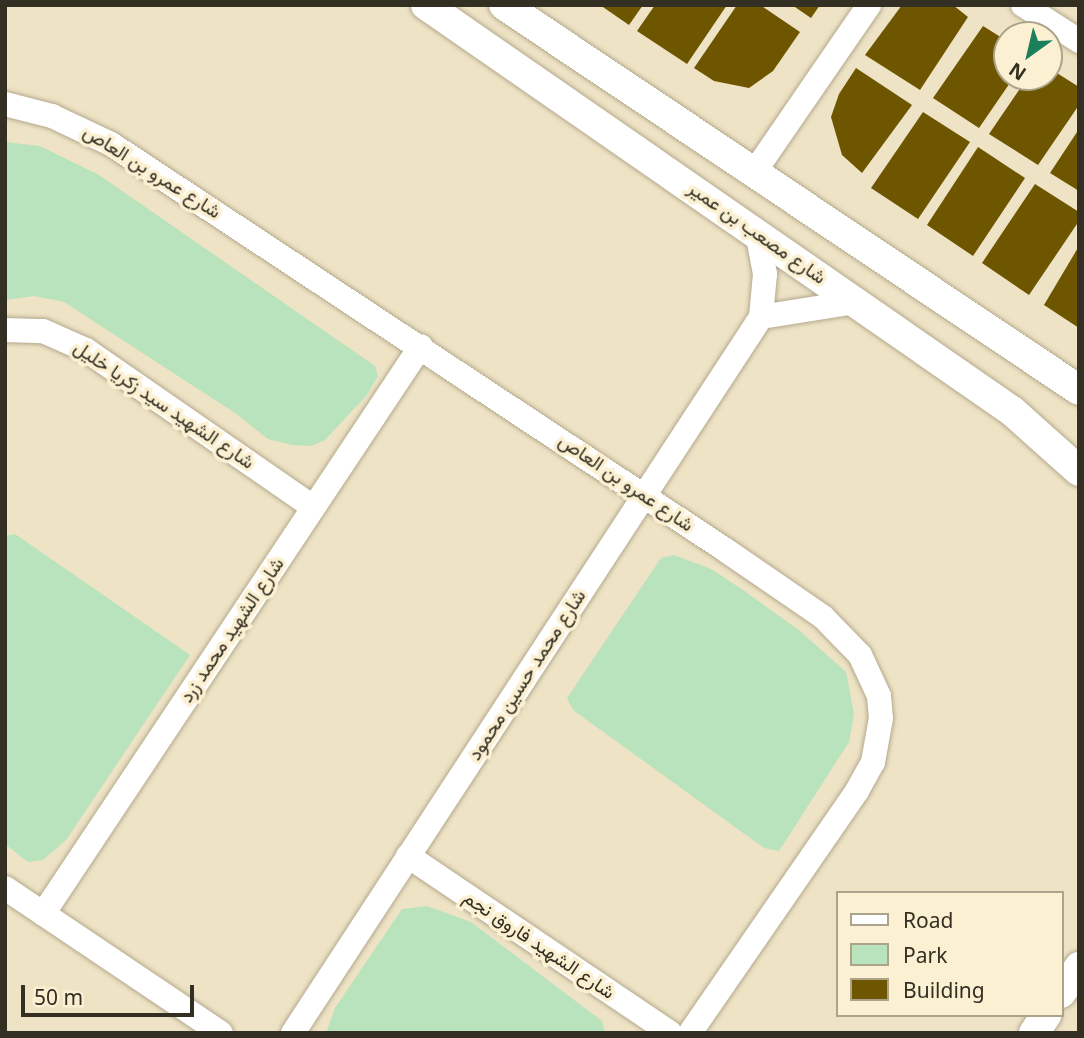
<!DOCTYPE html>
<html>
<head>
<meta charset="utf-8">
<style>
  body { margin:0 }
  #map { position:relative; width:1084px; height:1038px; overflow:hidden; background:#eee3c5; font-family:"Noto Sans",Vazirmatn,sans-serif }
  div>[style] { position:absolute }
  .green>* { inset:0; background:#b8e3bc }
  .building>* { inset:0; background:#6e5500 }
  .roads { filter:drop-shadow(0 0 2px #b4a98d) drop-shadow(0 0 2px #b4a98d) }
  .minor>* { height:24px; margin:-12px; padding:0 12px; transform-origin:12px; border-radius:12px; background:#fff }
  .tertiary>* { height:30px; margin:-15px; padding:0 15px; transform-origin:15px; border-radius:15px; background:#fff }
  span { translate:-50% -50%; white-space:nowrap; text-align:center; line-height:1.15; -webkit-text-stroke:7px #fcf0d2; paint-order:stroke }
  .street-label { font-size:19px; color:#332f23 }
  .frame { position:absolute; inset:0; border:7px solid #332f23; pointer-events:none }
  .legend { position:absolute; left:836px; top:891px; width:228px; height:126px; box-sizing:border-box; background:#fcf0d2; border:2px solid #aca38c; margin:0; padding:9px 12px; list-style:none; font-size:21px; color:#332f23 }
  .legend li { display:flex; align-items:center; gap:14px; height:35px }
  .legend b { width:35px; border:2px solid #aca38c }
  .north { position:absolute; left:993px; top:21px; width:70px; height:70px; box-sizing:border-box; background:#fcf0d2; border:2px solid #aca38c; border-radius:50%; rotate:214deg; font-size:19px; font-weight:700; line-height:28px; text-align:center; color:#332f23 }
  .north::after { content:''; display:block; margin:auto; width:24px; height:32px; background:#19805b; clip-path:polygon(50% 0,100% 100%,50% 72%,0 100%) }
  .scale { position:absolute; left:21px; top:985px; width:173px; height:32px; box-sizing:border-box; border:4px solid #332f23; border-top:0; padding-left:9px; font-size:21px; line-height:24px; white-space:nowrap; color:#332f23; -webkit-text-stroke:5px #fcf0d2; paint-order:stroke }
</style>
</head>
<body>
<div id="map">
  <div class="green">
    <div style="clip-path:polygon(5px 142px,40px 146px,99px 175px,375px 366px,378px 376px,366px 396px,325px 440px,311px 446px,292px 445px,268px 439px,235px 413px,64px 302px,35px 296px,5px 300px)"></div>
    <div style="clip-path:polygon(15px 534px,190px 655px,66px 840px,43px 860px,28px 862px,5px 844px,5px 536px)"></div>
    <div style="clip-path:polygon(674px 555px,711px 569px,743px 590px,800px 631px,846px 672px,854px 714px,849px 742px,779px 851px,764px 848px,573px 710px,567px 698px,661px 558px)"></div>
    <div style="clip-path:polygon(427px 906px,471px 922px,602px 1021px,605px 1033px,326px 1033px,335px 1008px,402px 909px)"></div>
  </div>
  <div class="building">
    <div style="clip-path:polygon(600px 5px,643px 5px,629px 25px)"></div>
    <div style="clip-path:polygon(655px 5px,727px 5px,687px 64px,637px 31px)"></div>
    <div style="clip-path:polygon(737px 5px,760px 5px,800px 32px,773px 71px,749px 88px,714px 81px,694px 68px)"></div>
    <div style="clip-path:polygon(792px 5px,820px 5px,811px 18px)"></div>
    <div style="clip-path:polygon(902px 5px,953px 5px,968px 17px,920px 90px,865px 55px)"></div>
    <div style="clip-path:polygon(983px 26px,1007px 41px,1007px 77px,1014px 77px,979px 128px,933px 98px)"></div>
    <div style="clip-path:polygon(856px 68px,912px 105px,862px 173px,842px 155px,831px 117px,839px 94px)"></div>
    <div style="clip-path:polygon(1049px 68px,1079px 87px,1079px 105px,1038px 165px,989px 134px,1028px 77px,1049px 77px)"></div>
    <div style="clip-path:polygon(923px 112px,970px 142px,918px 219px,871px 188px)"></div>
    <div style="clip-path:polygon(1079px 129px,1079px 191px,1050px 173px)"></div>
    <div style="clip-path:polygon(978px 147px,1025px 178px,973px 256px,927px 225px)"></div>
    <div style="clip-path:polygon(1035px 184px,1079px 212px,1079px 221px,1029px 295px,982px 263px)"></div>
    <div style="clip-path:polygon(1079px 246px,1079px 328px,1044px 305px)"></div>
  </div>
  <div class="roads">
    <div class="minor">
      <div style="left:1023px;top:5px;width:67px;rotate:32.7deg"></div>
      <div style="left:5px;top:104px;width:49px;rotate:14.3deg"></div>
      <div style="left:52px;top:116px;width:65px;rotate:25.4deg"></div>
      <div style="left:111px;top:144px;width:735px;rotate:33.45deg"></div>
      <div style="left:724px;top:549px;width:120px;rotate:34.5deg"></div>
      <div style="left:823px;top:617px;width:53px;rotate:45.8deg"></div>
      <div style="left:860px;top:655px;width:45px;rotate:65.1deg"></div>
      <div style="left:879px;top:696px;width:22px;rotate:85deg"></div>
      <div style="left:881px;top:718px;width:45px;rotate:100.3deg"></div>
      <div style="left:873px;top:762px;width:33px;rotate:119deg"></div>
      <div style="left:857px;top:791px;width:294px;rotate:124.6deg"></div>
      <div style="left:753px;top:174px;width:205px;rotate:-55.5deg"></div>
      <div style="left:761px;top:317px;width:95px;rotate:-9.1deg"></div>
      <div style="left:5px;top:330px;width:38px;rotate:2deg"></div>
      <div style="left:43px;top:331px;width:47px;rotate:23.8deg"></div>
      <div style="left:86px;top:350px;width:276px;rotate:34.7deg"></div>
      <div style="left:408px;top:856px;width:316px;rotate:34deg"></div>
      <div style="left:5px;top:888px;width:260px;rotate:33.9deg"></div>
      <div style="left:43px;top:914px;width:682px;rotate:-56.36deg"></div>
      <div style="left:293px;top:1033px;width:855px;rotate:-56.83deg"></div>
      <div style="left:761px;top:317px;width:43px;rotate:-84.7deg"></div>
      <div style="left:765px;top:274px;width:43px;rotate:-100.8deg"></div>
    </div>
    <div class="tertiary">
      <div style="left:426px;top:5px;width:713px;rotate:34.72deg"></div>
      <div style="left:1012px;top:411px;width:90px;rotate:41.8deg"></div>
      <div style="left:504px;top:5px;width:692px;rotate:33.8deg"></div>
      <div style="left:1061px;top:993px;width:32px;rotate:-55deg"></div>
      <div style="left:1034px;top:1033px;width:22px;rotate:-56deg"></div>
    </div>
  </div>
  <div class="street-label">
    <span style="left:152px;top:172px;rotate:32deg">شارع عمرو بن العاص</span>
    <span style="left:757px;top:233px;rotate:35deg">شارع مصعب بن عمير</span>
    <span style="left:164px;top:405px;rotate:34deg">شارع الشهيد سيد زكريا خليل</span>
    <span style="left:626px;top:483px;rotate:34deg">شارع عمرو بن العاص</span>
    <span style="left:232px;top:630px;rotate:-56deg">شارع الشهيد محمد زرد</span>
    <span style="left:527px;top:675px;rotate:-57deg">شارع محمد حسين محمود</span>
    <span style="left:539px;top:945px;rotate:34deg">شارع الشهيد فاروق نجم</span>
  </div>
  <div class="frame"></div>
  <ul class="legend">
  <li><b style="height:9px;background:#fff"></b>Road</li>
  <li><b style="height:19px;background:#b8e3bc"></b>Park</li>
  <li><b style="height:19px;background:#6e5500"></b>Building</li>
  </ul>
  <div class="north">N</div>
  <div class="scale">50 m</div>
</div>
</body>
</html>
